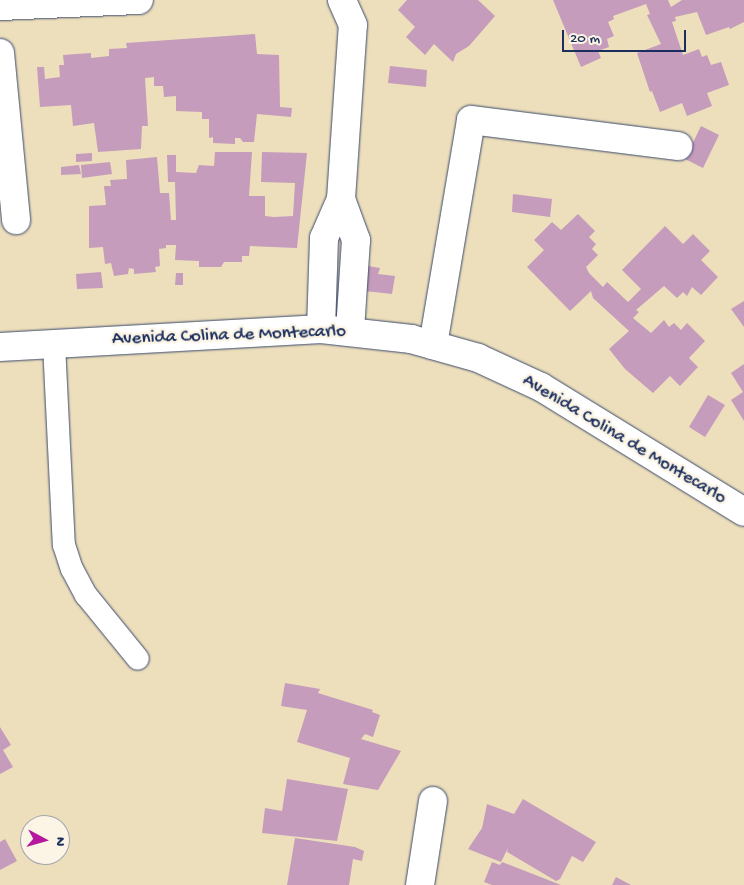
<!DOCTYPE html>
<html>
<head>
<meta charset="utf-8">
<style>
  body { margin:0 }
  #map { position:relative; width:744px; height:885px; overflow:hidden; background:#eddfbc; font-family:"Gochi Hand",sans-serif }
  div>[style] { position:absolute }
  .building>* { inset:0; background:#c59cbb }
  .roads { filter:drop-shadow(0 0 1px #3a496c) drop-shadow(0 0 1px #3a496c) }
  .lane>* { height:22px; margin:-11px; padding:0 11px; transform-origin:11px; border-radius:11px; background:#fff }
  .street>* { height:28px; margin:-14px; padding:0 14px; transform-origin:14px; border-radius:14px; background:#fff }
  .secondary>* { height:28px; margin:-14px; padding:0 14px; transform-origin:14px; border-radius:14px; background:#fff }
  span { translate:-50% -50%; white-space:nowrap; text-align:center; line-height:1.15; -webkit-text-stroke:5px #fcf5e5; paint-order:stroke }
  .street-label { font-size:19px; color:#1b2f5e }
  .north { position:absolute; left:20px; top:815px; width:50px; height:50px; box-sizing:border-box; background:#fcf5e5; border:1px solid #a2a6af; border-radius:50%; rotate:96deg; font-size:14px; font-weight:700; line-height:20px; text-align:center; color:#1b2f5e }
  .north::after { content:''; display:block; margin:auto; width:18px; height:22px; background:#b5179e; clip-path:polygon(50% 0,100% 100%,50% 72%,0 100%) }
  .scale { position:absolute; left:562px; top:30px; width:124px; height:22px; box-sizing:border-box; border:2px solid #1b2f5e; border-top:0; padding-left:6px; font-size:15px; line-height:18px; white-space:nowrap; color:#1b2f5e; -webkit-text-stroke:4px #fcf5e5; paint-order:stroke }
</style>
</head>
<body>
<div id="map">
  <div class="building">
    <div style="clip-path:polygon(407px 0,478px 0,495px 16px,469px 46px,456px 54px,453px 62px,434px 44px,425px 55px,406px 37px,415px 27px,398px 10px)"></div>
    <div style="clip-path:polygon(553px 0,668px 0,671px 7px,682px 0,744px 0,744px 22px,730px 29px,729px 27px,706px 35px,697px 12px,675px 17px,676px 21px,672px 22px,683px 55px,699px 49px,702px 57px,707px 55px,711px 65px,721px 62px,729px 85px,707px 93px,712px 106px,687px 116px,682px 103px,660px 112px,652px 91px,650px 92px,637px 53px,661px 44px,647px 15px,650px 14px,646px 4px,613px 16px,614px 19px,608px 22px,614px 36px,607px 39px,609px 47px,598px 51px,601px 58px,581px 67px)"></div>
    <div style="clip-path:polygon(255px 34px,257px 54px,279px 55px,280px 107px,292px 108px,291px 117px,257px 114px,254px 142px,243px 142px,240px 138px,235px 138px,235px 144px,213px 143px,213px 137px,209px 138px,209px 119px,202px 119px,202px 112px,176px 111px,176px 96px,164px 97px,163px 86px,154px 86px,154px 77px,145px 78px,148px 126px,142px 126px,141px 149px,98px 152px,94px 123px,73px 126px,71px 105px,40px 107px,37px 67px,44px 67px,45px 79px,60px 77px,59px 65px,64px 65px,63px 55px,91px 53px,91px 58px,109px 56px,109px 49px,127px 48px,126px 43px)"></div>
    <div style="clip-path:polygon(390px 66px,427px 70px,426px 87px,388px 83px)"></div>
    <div style="clip-path:polygon(701px 126px,719px 135px,703px 168px,685px 159px)"></div>
    <div style="clip-path:polygon(215px 152px,252px 152px,249px 196px,265px 196px,265px 216px,274px 217px,293px 216px,295px 183px,261px 182px,262px 152px,307px 153px,297px 248px,250px 246px,249px 256px,242px 256px,242px 262px,224px 262px,221px 267px,199px 267px,199px 261px,175px 260px,176px 245px,166px 245px,166px 248px,159px 249px,160px 266px,155px 267px,156px 272px,134px 274px,134px 269px,129px 268px,128px 274px,114px 276px,111px 263px,105px 264px,103px 247px,89px 248px,89px 206px,106px 205px,104px 186px,111px 186px,110px 180px,127px 179px,126px 160px,157px 157px,160px 193px,169px 193px,171px 220px,176px 220px,175px 182px,168px 182px,167px 155px,176px 155px,176px 172px,196px 173px,199px 165px,214px 166px)"></div>
    <div style="clip-path:polygon(92px 153px,92px 161px,76px 162px,76px 154px)"></div>
    <div style="clip-path:polygon(110px 162px,112px 174px,82px 178px,81px 165px)"></div>
    <div style="clip-path:polygon(79px 165px,81px 174px,61px 175px,61px 167px)"></div>
    <div style="clip-path:polygon(513px 194px,552px 199px,550px 217px,512px 212px)"></div>
    <div style="clip-path:polygon(578px 214px,595px 231px,589px 237px,596px 244px,592px 249px,598px 255px,586px 267px,589px 273px,603px 287px,607px 282px,628px 302px,641px 289px,622px 270px,665px 226px,683px 244px,693px 234px,710px 251px,701px 260px,718px 277px,701px 295px,692px 287px,687px 296px,683px 292px,677px 298px,664px 286px,636px 310px,639px 312px,633px 318px,651px 333px,664px 320px,669px 327px,674px 323px,681px 330px,687px 323px,705px 341px,689px 358px,698px 367px,680px 386px,670px 376px,653px 393px,625px 369px,609px 349px,629px 331px,593px 298px,591px 291px,570px 311px,527px 267px,544px 250px,534px 240px,552px 222px,561px 230px)"></div>
    <div style="clip-path:polygon(368px 266px,380px 268px,378px 274px,395px 276px,392px 294px,365px 291px)"></div>
    <div style="clip-path:polygon(101px 272px,103px 288px,77px 289px,76px 274px)"></div>
    <div style="clip-path:polygon(176px 273px,183px 273px,183px 285px,175px 285px)"></div>
    <div style="clip-path:polygon(744px 301px,744px 327px,731px 309px)"></div>
    <div style="clip-path:polygon(744px 364px,744px 421px,731px 400px,743px 392px,731px 373px)"></div>
    <div style="clip-path:polygon(708px 395px,725px 405px,705px 437px,689px 427px)"></div>
    <div style="clip-path:polygon(285px 683px,320px 689px,318px 693px,373px 710px,372px 712px,380px 715px,373px 737px,365px 734px,361px 739px,401px 751px,378px 790px,343px 784px,350px 758px,297px 742px,307px 710px,281px 706px)"></div>
    <div style="clip-path:polygon(0 727px,11px 745px,3px 750px,13px 767px,0 774px)"></div>
    <div style="clip-path:polygon(287px 779px,348px 789px,337px 841px,262px 833px,265px 808px,282px 811px)"></div>
    <div style="clip-path:polygon(523px 799px,596px 842px,583px 862px,572px 856px,560px 879px,556px 881px,507px 852px,508px 848px,501px 862px,468px 849px,482px 828px,487px 804px,514px 814px)"></div>
    <div style="clip-path:polygon(295px 838px,355px 847px,364px 851px,362px 861px,353px 859px,349px 885px,287px 885px)"></div>
    <div style="clip-path:polygon(5px 839px,17px 861px,0 870px,0 842px)"></div>
    <div style="clip-path:polygon(492px 862px,500px 865px,502px 862px,561px 885px,492px 885px,484px 882px)"></div>
    <div style="clip-path:polygon(616px 877px,631px 885px,612px 885px)"></div>
  </div>
  <div class="roads">
    <div class="lane">
      <div style="left:54px;top:344px;width:201px;rotate:87.2deg"></div>
      <div style="left:64px;top:545px;width:25px;rotate:72deg"></div>
      <div style="left:72px;top:569px;width:30px;rotate:62deg"></div>
      <div style="left:86px;top:595px;width:82px;rotate:50.9deg"></div>
    </div>
    <div class="street">
      <div style="left:0;top:6px;width:139px;rotate:-2.5deg"></div>
      <div style="left:0;top:53px;width:168px;rotate:84.5deg"></div>
      <div style="left:341px;top:199px;width:44px;rotate:69.9deg"></div>
      <div style="left:356px;top:240px;width:90px;rotate:93.8deg"></div>
      <div style="left:321px;top:329px;width:91px;rotate:-88.1deg"></div>
      <div style="left:324px;top:238px;width:43px;rotate:-66.4deg"></div>
      <div style="left:341px;top:199px;width:174px;rotate:-86.1deg"></div>
      <div style="left:353px;top:25px;width:27px;rotate:-114deg"></div>
      <div style="left:433px;top:345px;width:228px;rotate:-80.4deg"></div>
      <div style="left:471px;top:120px;width:209px;rotate:7.2deg"></div>
      <div style="left:420px;top:885px;width:85px;rotate:-81.2deg"></div>
    </div>
    <div class="secondary">
      <div style="left:0;top:347px;width:322px;rotate:-3.2deg"></div>
      <div style="left:321px;top:329px;width:91px;rotate:6.3deg"></div>
      <div style="left:411px;top:339px;width:70px;rotate:15.8deg"></div>
      <div style="left:478px;top:358px;width:69px;rotate:24.7deg"></div>
      <div style="left:541px;top:387px;width:238px;rotate:31.6deg"></div>
    </div>
  </div>
  <div class="street-label">
    <span style="left:229px;top:336px;rotate:-2deg">Avenida Colina de Montecarlo</span>
    <span style="left:624px;top:440px;rotate:31deg">Avenida Colina de Montecarlo</span>
  </div>
  <div class="north">N</div>
  <div class="scale">20 m</div>
</div>
</body>
</html>
